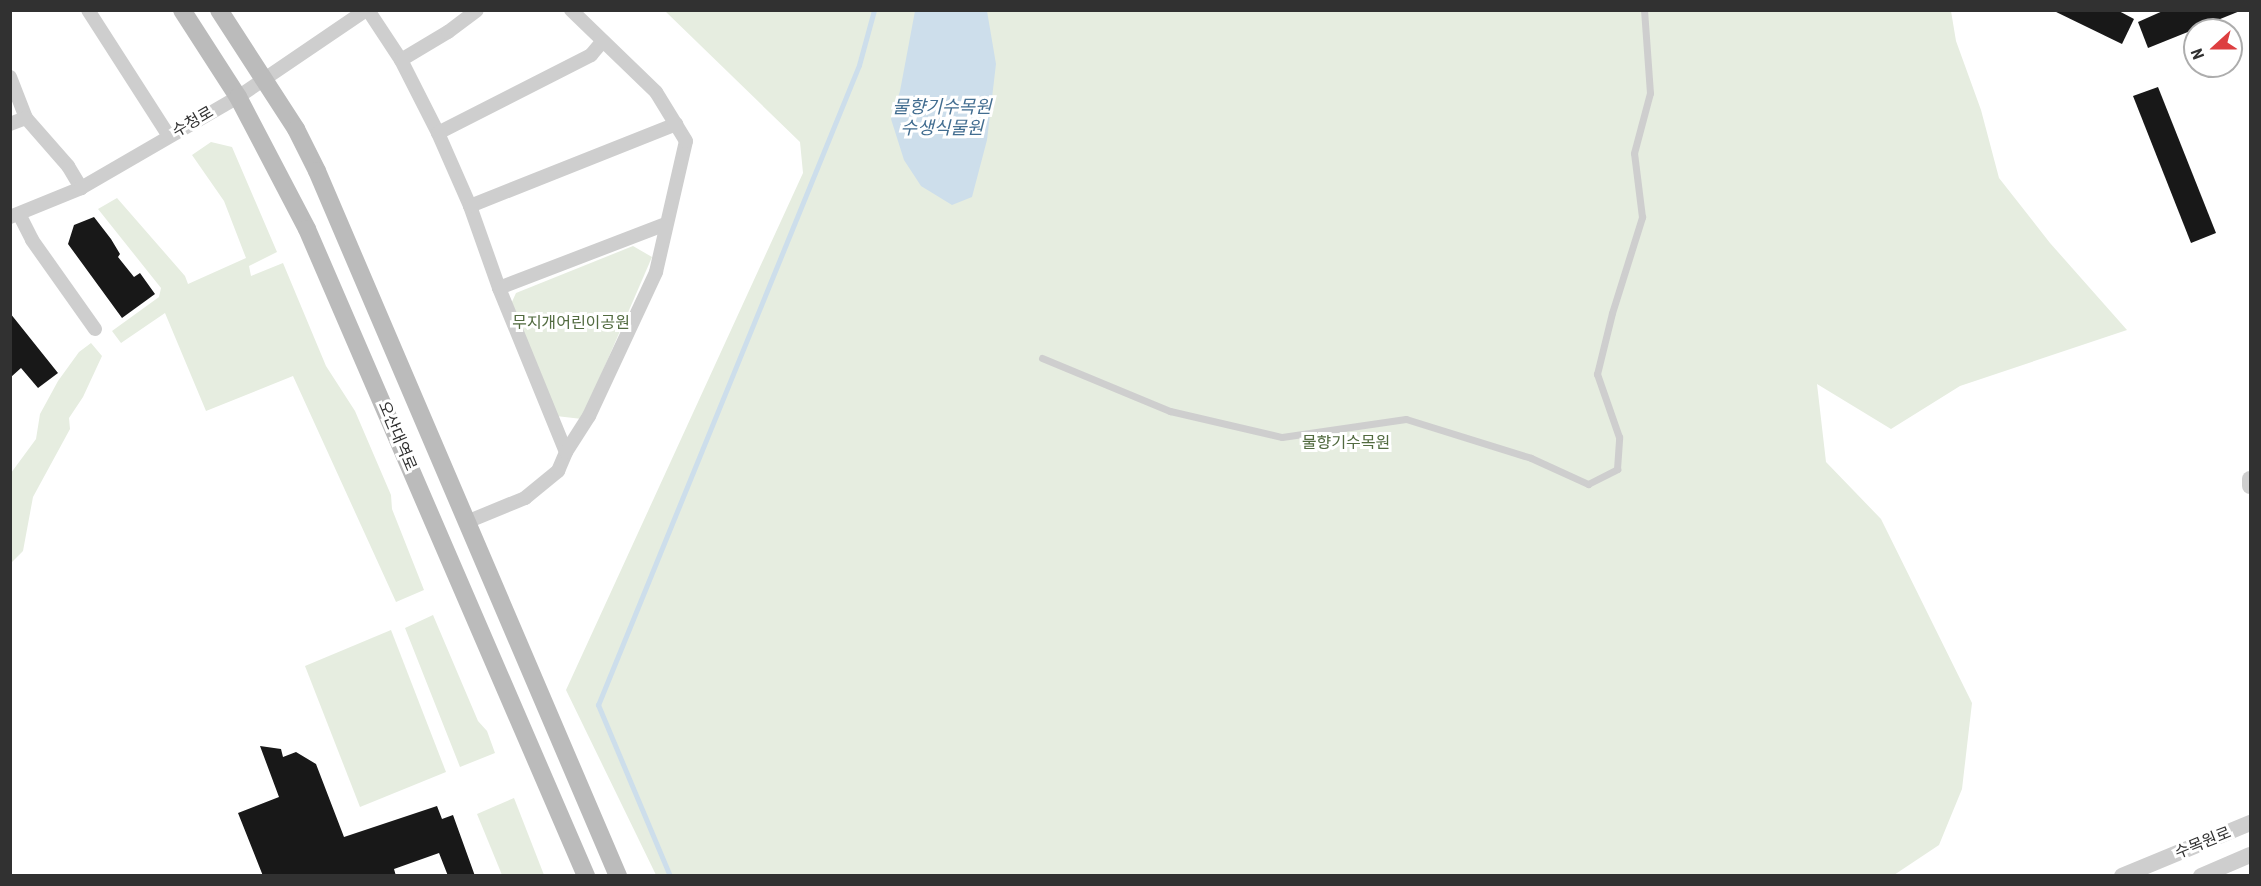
<!DOCTYPE html>
<html>
<head>
<meta charset="utf-8">
<style>
  body { margin:0 }
  #map { position:relative; width:2261px; height:886px; overflow:hidden; background:#fff; font-family:"Roboto Condensed","Noto Sans KR",sans-serif }
  div>[style] { position:absolute }
  .green>* { inset:0; background:#e6ede0 }
  .water>* { inset:0; background:#cddeeb }
  .stream>* { height:5px; margin:-2.5px; padding:0 2.5px; transform-origin:2.5px; border-radius:2.5px; background:#cddeeb }
  .building>* { inset:0; background:#181818 }
  .service>* { height:7px; margin:-3.5px; padding:0 3.5px; transform-origin:3.5px; border-radius:3.5px; background:#cecece }
  .minor>* { height:14px; margin:-7px; padding:0 7px; transform-origin:7px; border-radius:7px; background:#cecece }
  .tertiary>* { height:16px; margin:-8px; padding:0 8px; transform-origin:8px; border-radius:8px; background:#cecece }
  .secondary>* { height:18px; margin:-9px; padding:0 9px; transform-origin:9px; border-radius:9px; background:#bbb }
  span { translate:-50% -50%; white-space:nowrap; text-align:center; line-height:1.15; -webkit-text-stroke:6px #fff; paint-order:stroke }
  .street-label { font-size:16px; color:#313131 }
  .park-label { font-size:16px; color:#526b40 }
  .water-label { font-size:18px; color:#426d90; font-style:italic }
  .frame { position:absolute; inset:0; border:12px solid #313131; pointer-events:none }
  .north { position:absolute; left:2183px; top:18px; width:60px; height:60px; box-sizing:border-box; background:#fff; border:2px solid #adadad; border-radius:50%; rotate:249deg; font-size:16px; font-weight:700; line-height:24px; text-align:center; color:#313131 }
  .north::after { content:''; display:block; margin:auto; width:21px; height:27px; background:#dd3e40; clip-path:polygon(50% 0,100% 100%,50% 72%,0 100%) }
</style>
</head>
<body>
<div id="map">
  <div class="green">
    <div style="clip-path:polygon(665px 11px,1951px 11px,1956px 41px,1981px 110px,1999px 178px,2050px 243px,2127px 330px,1960px 386px,1891px 429px,1817px 384px,1826px 462px,1881px 519px,1972px 703px,1962px 789px,1939px 845px,1894px 875px,656px 875px,566px 690px,803px 173px,800px 142px)"></div>
    <div style="clip-path:polygon(211px 142px,232px 147px,277px 252px,249px 266px,251px 276px,283px 263px,326px 366px,355px 411px,391px 495px,392px 509px,424px 590px,396px 602px,293px 376px,206px 411px,165px 313px,121px 343px,112px 331px,159px 297px,161px 288px,98px 209px,117px 198px,185px 276px,188px 284px,246px 258px,224px 201px,192px 155px)"></div>
    <div style="clip-path:polygon(633px 246px,652px 257px,582px 419px,556px 416px,511px 304px,516px 293px)"></div>
    <div style="clip-path:polygon(91px 343px,102px 356px,83px 397px,69px 418px,70px 429px,33px 497px,23px 551px,11px 563px,11px 473px,36px 439px,40px 414px,58px 381px,79px 352px)"></div>
    <div style="clip-path:polygon(433px 615px,478px 721px,487px 731px,495px 753px,460px 767px,405px 628px)"></div>
    <div style="clip-path:polygon(391px 630px,446px 772px,360px 807px,305px 666px)"></div>
    <div style="clip-path:polygon(514px 798px,544px 875px,502px 875px,477px 814px)"></div>
  </div>
  <div class="water">
    <div style="clip-path:polygon(915px 11px,987px 11px,996px 64px,987px 140px,972px 197px,952px 205px,921px 186px,904px 160px,891px 119px,900px 91px)"></div>
  </div>
  <div class="stream">
    <div style="left:670px;top:876px;width:186px;rotate:-112.8deg"></div>
    <div style="left:598px;top:705px;width:691px;rotate:-67.81deg"></div>
    <div style="left:859px;top:65px;width:57px;rotate:-74.7deg"></div>
  </div>
  <div class="building">
    <div style="clip-path:polygon(2052px 10px,2117px 10px,2134px 19px,2122px 44px)"></div>
    <div style="clip-path:polygon(2165px 10px,2240px 10px,2240px 11px,2148px 48px,2138px 22px)"></div>
    <div style="clip-path:polygon(2158px 87px,2216px 233px,2191px 243px,2133px 96px)"></div>
    <div style="clip-path:polygon(94px 217px,111px 239px,120px 254px,118px 257px,134px 277px,140px 273px,155px 294px,122px 318px,68px 244px,74px 225px)"></div>
    <div style="clip-path:polygon(10px 313px,58px 373px,38px 388px,21px 368px,11px 377px)"></div>
    <div style="clip-path:polygon(260px 746px,281px 749px,283px 757px,296px 752px,316px 764px,344px 837px,437px 806px,442px 819px,453px 815px,475px 876px,448px 876px,439px 853px,394px 869px,396px 876px,263px 876px,238px 813px,279px 797px)"></div>
  </div>
  <div class="service">
    <div style="left:1042px;top:358px;width:139px;rotate:22.5deg"></div>
    <div style="left:1170px;top:411px;width:115px;rotate:13.1deg"></div>
    <div style="left:1282px;top:437px;width:125px;rotate:-8.3deg"></div>
    <div style="left:1406px;top:419px;width:131px;rotate:17.3deg"></div>
    <div style="left:1531px;top:458px;width:63px;rotate:24.5deg"></div>
    <div style="left:1588px;top:484px;width:33px;rotate:-27deg"></div>
    <div style="left:1617px;top:469px;width:32px;rotate:-86deg"></div>
    <div style="left:1619px;top:437px;width:67px;rotate:-109.2deg"></div>
    <div style="left:1597px;top:374px;width:63px;rotate:-76.2deg"></div>
    <div style="left:1612px;top:313px;width:101px;rotate:-72.6deg"></div>
    <div style="left:1642px;top:217px;width:64px;rotate:-97.1deg"></div>
    <div style="left:1634px;top:153px;width:62px;rotate:-75.1deg"></div>
    <div style="left:1650px;top:93px;width:83px;rotate:-94.1deg"></div>
  </div>
  <div class="minor">
    <div style="left:88px;top:10px;width:150px;rotate:57.3deg"></div>
    <div style="left:368px;top:10px;width:60px;rotate:56.6deg"></div>
    <div style="left:401px;top:60px;width:82px;rotate:63.1deg"></div>
    <div style="left:438px;top:133px;width:80px;rotate:66.3deg"></div>
    <div style="left:470px;top:206px;width:87px;rotate:70.5deg"></div>
    <div style="left:499px;top:288px;width:177px;rotate:67.8deg"></div>
    <div style="left:401px;top:60px;width:55px;rotate:-30.8deg"></div>
    <div style="left:448px;top:32px;width:36px;rotate:-37deg"></div>
    <div style="left:10px;top:77px;width:44px;rotate:68.7deg"></div>
    <div style="left:26px;top:118px;width:64px;rotate:48.8deg"></div>
    <div style="left:68px;top:166px;width:26px;rotate:59deg"></div>
    <div style="left:10px;top:124px;width:17px;rotate:-21deg"></div>
    <div style="left:438px;top:133px;width:172px;rotate:-27deg"></div>
    <div style="left:591px;top:55px;width:17px;rotate:-50deg"></div>
    <div style="left:470px;top:206px;width:222px;rotate:-21.7deg"></div>
    <div style="left:19px;top:214px;width:29px;rotate:63deg"></div>
    <div style="left:32px;top:240px;width:109px;rotate:54.7deg"></div>
    <div style="left:10px;top:217px;width:77px;rotate:-22.2deg"></div>
    <div style="left:81px;top:188px;width:181px;rotate:-30.1deg"></div>
    <div style="left:238px;top:97px;width:155px;rotate:-34.2deg"></div>
    <div style="left:499px;top:288px;width:179px;rotate:-21deg"></div>
    <div style="left:469px;top:521px;width:61px;rotate:-22.3deg"></div>
    <div style="left:525px;top:498px;width:43px;rotate:-39.3deg"></div>
    <div style="left:558px;top:471px;width:21px;rotate:-67deg"></div>
    <div style="left:566px;top:452px;width:43px;rotate:-57.4deg"></div>
    <div style="left:589px;top:416px;width:159px;rotate:-65deg"></div>
    <div style="left:656px;top:272px;width:134px;rotate:-77.1deg"></div>
    <div style="left:686px;top:141px;width:57px;rotate:-121.5deg"></div>
    <div style="left:656px;top:92px;width:118px;rotate:-136deg"></div>
  </div>
  <div class="tertiary">
    <div style="left:2250px;top:479px;width:7px;rotate:90deg"></div>
    <div style="left:2122px;top:876px;width:139px;rotate:-22.5deg"></div>
    <div style="left:2201px;top:876px;width:53px;rotate:-23.2deg"></div>
  </div>
  <div class="secondary">
    <div style="left:182px;top:10px;width:103px;rotate:57.2deg"></div>
    <div style="left:238px;top:97px;width:149px;rotate:62.4deg"></div>
    <div style="left:307px;top:229px;width:705px;rotate:66.67deg"></div>
    <div style="left:219px;top:10px;width:142px;rotate:57.1deg"></div>
    <div style="left:296px;top:129px;width:47px;rotate:63.4deg"></div>
    <div style="left:317px;top:171px;width:767px;rotate:66.88deg"></div>
  </div>
  <div class="street-label">
    <span style="left:193px;top:122px;rotate:-30deg">수청로</span>
    <span style="left:397px;top:436px;rotate:67deg">오산대역로</span>
    <span style="left:2203px;top:843px;rotate:-22deg">수목원로</span>
  </div>
  <div class="park-label">
    <span style="left:571px;top:323px">무지개어린이공원</span>
    <span style="left:1346px;top:443px">물향기수목원</span>
  </div>
  <div class="water-label">
    <span style="left:942px;top:118px">물향기수목원<br>수생식물원</span>
  </div>
  <div class="frame"></div>
  <div class="north">N</div>
</div>
</body>
</html>
